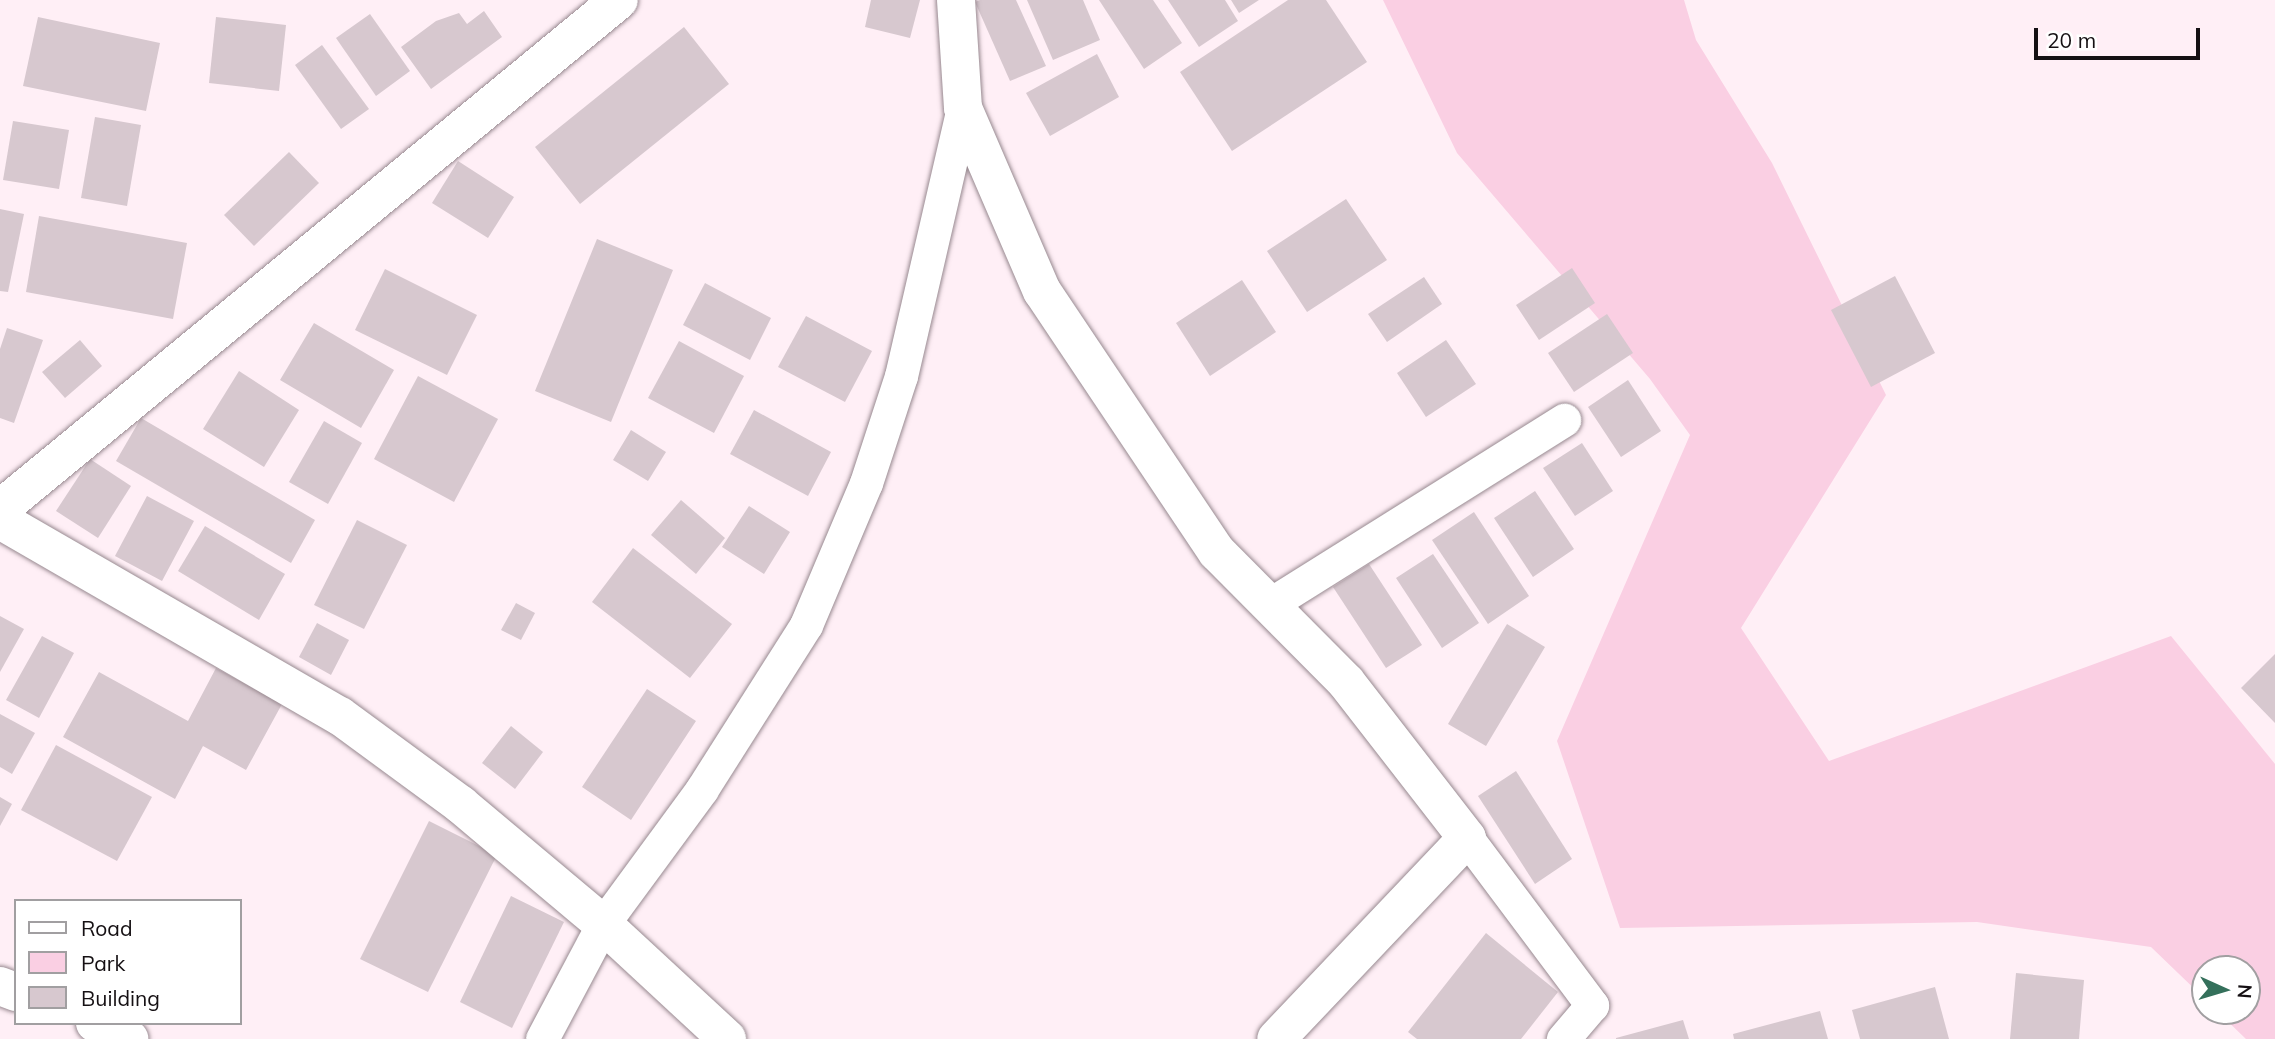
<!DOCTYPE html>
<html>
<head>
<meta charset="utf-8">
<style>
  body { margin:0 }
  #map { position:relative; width:2275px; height:1039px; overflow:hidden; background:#ffeff6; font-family:Mulish,sans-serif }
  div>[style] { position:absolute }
  .green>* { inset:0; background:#facfe3 }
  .building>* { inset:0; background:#d7c8cf }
  .roads { filter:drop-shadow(0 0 2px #988990) drop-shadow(0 0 2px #988990) }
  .lane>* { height:33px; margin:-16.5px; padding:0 16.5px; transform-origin:16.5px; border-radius:16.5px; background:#fff }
  .street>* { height:38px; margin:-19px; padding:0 19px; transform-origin:19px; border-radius:19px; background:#fff }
  .primary>* { height:38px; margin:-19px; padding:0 19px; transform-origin:19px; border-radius:19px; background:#fff }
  span { translate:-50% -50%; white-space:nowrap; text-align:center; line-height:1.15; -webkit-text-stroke:5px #fff; paint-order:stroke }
  .legend { position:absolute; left:14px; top:899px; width:228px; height:126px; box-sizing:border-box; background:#fff; border:2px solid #a19fa1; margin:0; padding:9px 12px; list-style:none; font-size:21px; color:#151013 }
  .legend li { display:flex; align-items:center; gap:14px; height:35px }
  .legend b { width:35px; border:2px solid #a19fa1 }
  .north { position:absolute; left:2191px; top:955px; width:70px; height:70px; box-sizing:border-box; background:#fff; border:2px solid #a19fa1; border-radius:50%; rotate:94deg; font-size:19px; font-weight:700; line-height:28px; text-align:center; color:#151013 }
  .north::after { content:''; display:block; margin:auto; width:24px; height:32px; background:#34705b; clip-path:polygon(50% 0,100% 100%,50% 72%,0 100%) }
  .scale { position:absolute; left:2034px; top:28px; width:166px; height:32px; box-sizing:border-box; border:4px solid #151013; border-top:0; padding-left:9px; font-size:21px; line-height:24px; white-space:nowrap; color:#151013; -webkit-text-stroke:5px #fff; paint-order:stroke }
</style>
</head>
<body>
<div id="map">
  <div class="green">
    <div style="clip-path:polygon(1383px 0,1684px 0,1696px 40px,1772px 163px,1886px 395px,1741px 628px,1829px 761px,2171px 636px,2275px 764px,2275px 1039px,2246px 1039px,2217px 1011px,2247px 1011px,2247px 969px,2205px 969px,2205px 999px,2151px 947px,1977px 922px,1620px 928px,1557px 741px,1690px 435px,1650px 379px,1457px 153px)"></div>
  </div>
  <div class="building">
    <div style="clip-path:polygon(871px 0,920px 0,910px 38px,865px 27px)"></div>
    <div style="clip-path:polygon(980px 0,1016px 0,1046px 66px,1010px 81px,975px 2px)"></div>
    <div style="clip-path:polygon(1027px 0,1083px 0,1100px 40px,1053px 60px)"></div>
    <div style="clip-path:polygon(1099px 0,1153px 0,1182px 43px,1144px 69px)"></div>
    <div style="clip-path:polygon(1168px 0,1225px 0,1238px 21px,1199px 47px)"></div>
    <div style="clip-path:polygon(1231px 0,1259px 0,1239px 13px)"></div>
    <div style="clip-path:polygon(1288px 0,1326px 0,1367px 62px,1232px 151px,1180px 72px)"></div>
    <div style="clip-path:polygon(484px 11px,502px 37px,431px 89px,401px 47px,436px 21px,459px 13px,467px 24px)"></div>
    <div style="clip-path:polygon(370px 14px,410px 71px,376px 96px,336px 38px)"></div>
    <div style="clip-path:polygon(38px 17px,160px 43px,146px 111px,23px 86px)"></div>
    <div style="clip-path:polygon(216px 17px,286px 25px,279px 91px,209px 83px)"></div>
    <div style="clip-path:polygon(684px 27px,729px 84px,580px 204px,535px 147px)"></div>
    <div style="clip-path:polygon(322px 45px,369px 109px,341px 129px,295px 65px)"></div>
    <div style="clip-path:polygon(1097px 54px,1119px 97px,1050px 136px,1026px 93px)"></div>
    <div style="clip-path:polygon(95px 117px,141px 125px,127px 206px,81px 198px)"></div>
    <div style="clip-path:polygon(13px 121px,69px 130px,59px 189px,3px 180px)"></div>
    <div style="clip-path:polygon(289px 152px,319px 183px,254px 246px,224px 215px)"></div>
    <div style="clip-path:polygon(458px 161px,514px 197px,488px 238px,432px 203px)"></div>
    <div style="clip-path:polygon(1346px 199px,1387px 260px,1307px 312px,1267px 251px)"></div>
    <div style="clip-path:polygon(0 209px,24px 214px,8px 292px,0 291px)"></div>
    <div style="clip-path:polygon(39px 216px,187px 243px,173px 319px,26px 292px)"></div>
    <div style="clip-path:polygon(597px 239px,673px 270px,611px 422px,535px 391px)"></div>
    <div style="clip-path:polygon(1572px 268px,1595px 303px,1539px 340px,1516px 305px)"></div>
    <div style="clip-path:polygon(385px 269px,477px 315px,447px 375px,355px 330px)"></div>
    <div style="clip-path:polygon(1895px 276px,1935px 353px,1871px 387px,1831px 310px)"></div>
    <div style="clip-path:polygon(1424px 277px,1442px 304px,1387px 342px,1368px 314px)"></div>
    <div style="clip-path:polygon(1242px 280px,1276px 332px,1210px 376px,1176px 323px)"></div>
    <div style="clip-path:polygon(705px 283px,771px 318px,750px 360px,683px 325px)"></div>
    <div style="clip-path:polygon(1607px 314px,1633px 353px,1574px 392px,1548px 353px)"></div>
    <div style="clip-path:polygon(806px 316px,872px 351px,845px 402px,778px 367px)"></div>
    <div style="clip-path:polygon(314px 323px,394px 370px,361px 428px,280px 380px)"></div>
    <div style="clip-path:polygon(7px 328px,43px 340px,14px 423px,0 418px,0 349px)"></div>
    <div style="clip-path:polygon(80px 340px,102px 366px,65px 398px,42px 372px)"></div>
    <div style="clip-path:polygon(1446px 340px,1476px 384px,1426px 417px,1397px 373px)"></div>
    <div style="clip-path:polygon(679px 341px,744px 376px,714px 433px,648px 398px)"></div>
    <div style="clip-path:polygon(239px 371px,299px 410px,264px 467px,203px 429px)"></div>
    <div style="clip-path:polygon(418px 376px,498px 419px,454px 502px,374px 459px)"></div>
    <div style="clip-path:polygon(1628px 380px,1661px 431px,1621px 457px,1588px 407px)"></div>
    <div style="clip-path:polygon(754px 410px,831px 452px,808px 496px,730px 454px)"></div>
    <div style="clip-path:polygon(141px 418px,315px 520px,291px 563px,116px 461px)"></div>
    <div style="clip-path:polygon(324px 421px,362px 443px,328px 504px,289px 482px)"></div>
    <div style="clip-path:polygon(631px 430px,666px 452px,648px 481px,613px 460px)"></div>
    <div style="clip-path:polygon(1582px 443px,1613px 491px,1575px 516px,1543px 468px)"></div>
    <div style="clip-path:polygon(90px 459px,131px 486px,98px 538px,56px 511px)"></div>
    <div style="clip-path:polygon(1535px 491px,1574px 549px,1533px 577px,1494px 518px)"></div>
    <div style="clip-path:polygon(147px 496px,194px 521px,162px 581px,115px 556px)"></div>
    <div style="clip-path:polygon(681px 500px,725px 538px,696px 574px,651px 535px)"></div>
    <div style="clip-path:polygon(749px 506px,790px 532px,764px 574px,722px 547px)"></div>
    <div style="clip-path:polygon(1474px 512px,1529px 596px,1488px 624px,1432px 540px)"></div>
    <div style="clip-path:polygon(357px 520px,407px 545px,364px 629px,314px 605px)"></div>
    <div style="clip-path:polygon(205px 526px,285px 574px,259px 620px,178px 571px)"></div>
    <div style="clip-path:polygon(633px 548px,732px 624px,690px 678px,592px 602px)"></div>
    <div style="clip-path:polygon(1433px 554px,1479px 623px,1442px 648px,1396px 578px)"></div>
    <div style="clip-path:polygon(1369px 564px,1422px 645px,1386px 668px,1333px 587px)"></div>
    <div style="clip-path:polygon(516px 603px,535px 613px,521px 640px,501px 630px)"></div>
    <div style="clip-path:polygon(0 616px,24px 629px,0 672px)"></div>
    <div style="clip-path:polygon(317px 623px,349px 640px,331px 675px,299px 657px)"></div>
    <div style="clip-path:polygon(1507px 624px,1545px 647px,1486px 746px,1448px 724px)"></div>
    <div style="clip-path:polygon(42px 636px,74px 653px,39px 718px,6px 700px)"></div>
    <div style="clip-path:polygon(2275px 654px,2275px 723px,2241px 688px)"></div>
    <div style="clip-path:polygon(216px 668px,282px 704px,246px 770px,203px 746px,175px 799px,63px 737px,99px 672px,188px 721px)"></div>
    <div style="clip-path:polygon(647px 689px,696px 721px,631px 820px,582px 787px)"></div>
    <div style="clip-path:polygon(0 714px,35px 733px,12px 774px,0 767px)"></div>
    <div style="clip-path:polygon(511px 726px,543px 752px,515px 789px,482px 763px)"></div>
    <div style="clip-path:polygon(56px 745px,152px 797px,117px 861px,21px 810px)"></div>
    <div style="clip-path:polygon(1516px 771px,1572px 859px,1535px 884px,1478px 796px)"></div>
    <div style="clip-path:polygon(0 797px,12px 804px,0 826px)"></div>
    <div style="clip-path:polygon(429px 821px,497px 855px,428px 992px,360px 959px)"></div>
    <div style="clip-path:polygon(511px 896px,564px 922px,512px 1028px,460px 1002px)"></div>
    <div style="clip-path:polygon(1486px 933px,1558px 992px,1521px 1039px,1417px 1039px,1408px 1032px)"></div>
    <div style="clip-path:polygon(2016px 973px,2084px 980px,2079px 1039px,2010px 1039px)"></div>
    <div style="clip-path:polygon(1935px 987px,1949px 1039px,1860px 1039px,1852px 1010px)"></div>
    <div style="clip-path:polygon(1820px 1011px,1828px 1039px,1734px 1039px,1733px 1034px)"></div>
    <div style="clip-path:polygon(1683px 1020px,1689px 1039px,1616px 1039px,1616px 1038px)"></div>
  </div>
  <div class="roads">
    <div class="lane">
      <div style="left:1272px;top:603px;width:345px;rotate:-32.1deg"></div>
      <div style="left:1467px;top:838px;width:209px;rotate:53.2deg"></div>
      <div style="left:1592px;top:1005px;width:45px;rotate:130.5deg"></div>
      <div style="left:542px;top:1039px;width:130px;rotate:-62.1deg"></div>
      <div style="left:603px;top:924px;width:167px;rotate:-53.7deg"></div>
      <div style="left:702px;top:789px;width:194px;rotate:-57.6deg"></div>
      <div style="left:806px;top:625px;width:154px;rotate:-67.1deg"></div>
      <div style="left:866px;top:483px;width:113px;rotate:-71.9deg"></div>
      <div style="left:901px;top:376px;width:275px;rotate:-77deg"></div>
    </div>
    <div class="street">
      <div style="left:956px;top:0;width:108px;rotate:86.3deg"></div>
      <div style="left:963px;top:108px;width:199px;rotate:66.7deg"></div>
      <div style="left:1042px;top:291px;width:314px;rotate:56.2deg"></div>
      <div style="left:1217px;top:552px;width:183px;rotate:45.2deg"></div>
      <div style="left:1346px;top:682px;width:197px;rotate:52.2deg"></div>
      <div style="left:1467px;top:838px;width:277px;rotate:133.5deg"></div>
      <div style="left:0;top:509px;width:801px;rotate:-39.43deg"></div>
      <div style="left:0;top:520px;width:392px;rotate:30deg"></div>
      <div style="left:340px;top:716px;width:150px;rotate:36.3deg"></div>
      <div style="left:461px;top:805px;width:185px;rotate:40deg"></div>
      <div style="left:603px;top:924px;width:169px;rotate:42.8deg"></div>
    </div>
    <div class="primary">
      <div style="left:0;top:986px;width:17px;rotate:21deg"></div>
      <div style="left:95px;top:1023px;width:38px;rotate:25deg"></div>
    </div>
  </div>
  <ul class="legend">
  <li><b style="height:9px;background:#fff"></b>Road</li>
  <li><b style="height:19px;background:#facfe3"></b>Park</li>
  <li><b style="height:19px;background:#d7c8cf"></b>Building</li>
  </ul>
  <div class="north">N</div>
  <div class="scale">20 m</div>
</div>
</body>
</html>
